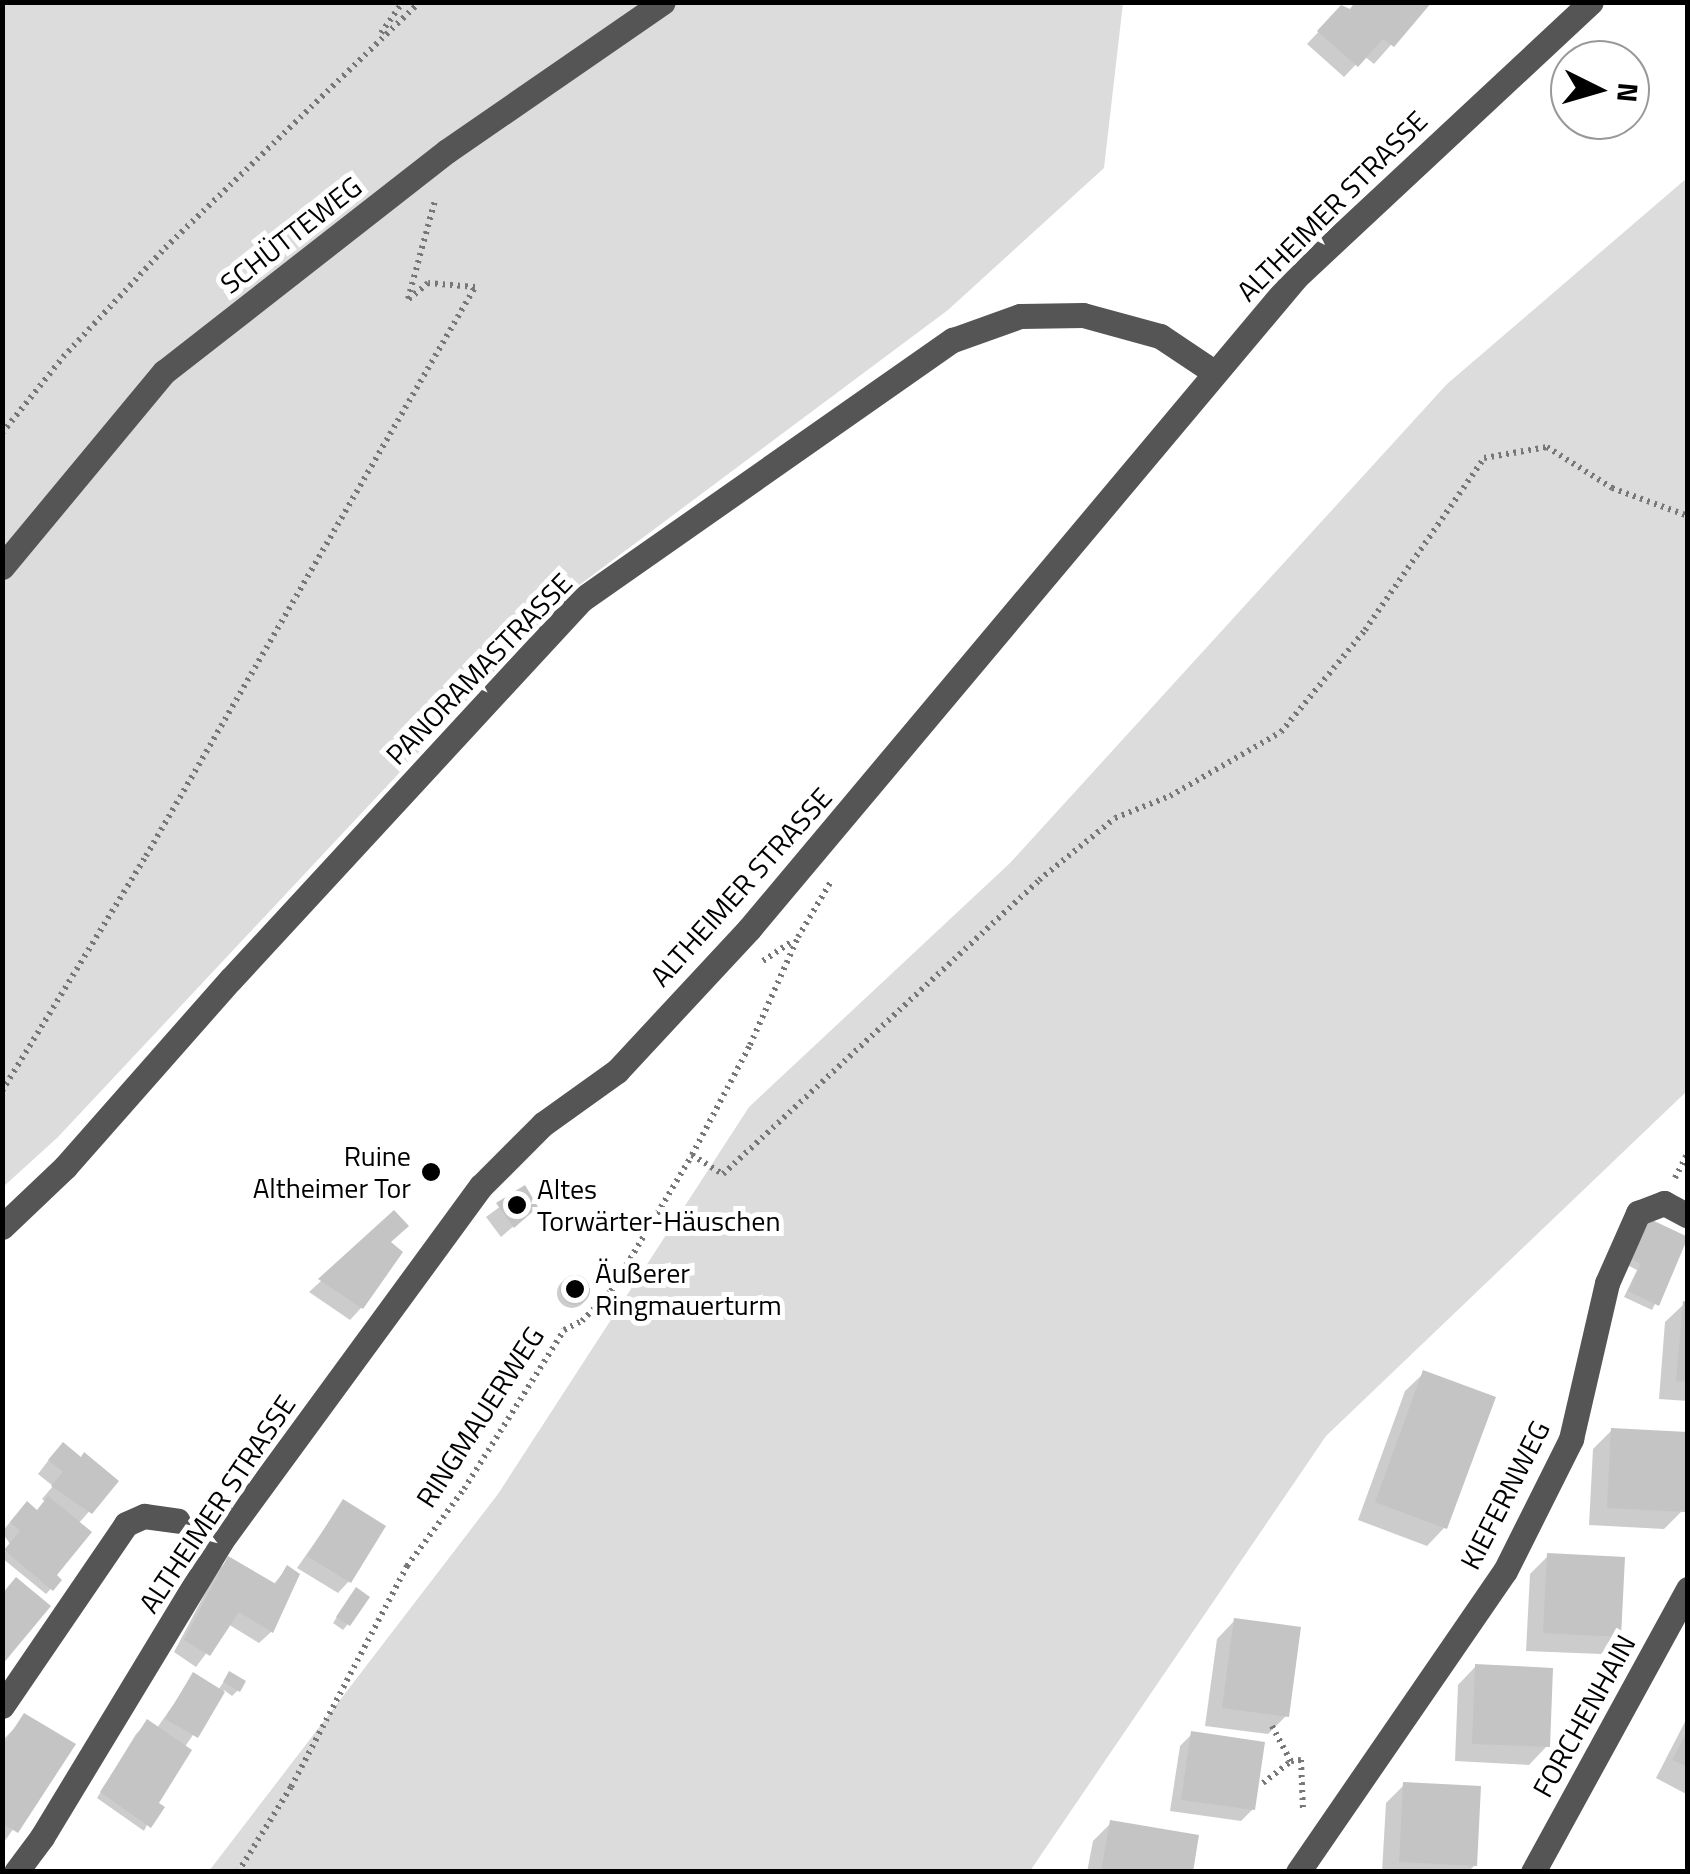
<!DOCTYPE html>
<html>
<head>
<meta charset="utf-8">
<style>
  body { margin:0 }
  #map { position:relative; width:1690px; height:1874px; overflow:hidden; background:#fff; font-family:"Titillium Web",sans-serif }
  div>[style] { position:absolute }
  .green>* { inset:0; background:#dcdcdc }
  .shadow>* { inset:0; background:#0003 }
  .round { border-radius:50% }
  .building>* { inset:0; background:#c4c4c4 }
  .path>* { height:6px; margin-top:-3px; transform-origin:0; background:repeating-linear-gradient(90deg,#777 0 2.5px,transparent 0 7.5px) }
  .minor>* { height:25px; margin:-12.5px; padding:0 12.5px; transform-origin:12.5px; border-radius:12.5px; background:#555 }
  .dots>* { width:28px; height:28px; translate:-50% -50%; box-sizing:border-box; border:5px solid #fff; border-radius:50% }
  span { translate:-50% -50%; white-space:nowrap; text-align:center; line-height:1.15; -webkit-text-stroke:10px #fff; paint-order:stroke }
  .street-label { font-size:28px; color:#000 }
  .poi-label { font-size:28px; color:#000 }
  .right { translate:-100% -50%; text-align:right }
  .left { translate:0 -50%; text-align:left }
  .frame { position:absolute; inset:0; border:5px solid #000; pointer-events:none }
  .north { position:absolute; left:1550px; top:40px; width:100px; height:100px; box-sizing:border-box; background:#fff; border:2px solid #999; border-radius:50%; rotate:95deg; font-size:28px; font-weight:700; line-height:40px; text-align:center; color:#000 }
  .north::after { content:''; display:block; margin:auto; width:35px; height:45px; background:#000; clip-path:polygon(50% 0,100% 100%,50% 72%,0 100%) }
</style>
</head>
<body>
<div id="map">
  <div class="green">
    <div style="clip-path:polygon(3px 3px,1123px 3px,1104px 168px,948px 310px,566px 595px,58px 1137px,3px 1187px)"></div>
    <div style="clip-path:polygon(1687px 178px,1687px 1091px,1326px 1436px,1030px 1871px,209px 1871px,498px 1494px,749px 1107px,1010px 863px,1447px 384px)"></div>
  </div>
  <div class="shadow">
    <div style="clip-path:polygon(1429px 2px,1374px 64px,1364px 56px,1344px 77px,1307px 44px,1341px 8px,1347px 13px)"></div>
    <div style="clip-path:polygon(524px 1189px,522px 1219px,501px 1237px,486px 1217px)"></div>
    <div style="clip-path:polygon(394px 1214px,388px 1243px,361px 1308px,350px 1320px,309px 1292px)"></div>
    <div style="clip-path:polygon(1650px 1222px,1687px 1239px,1652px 1310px,1624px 1297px,1637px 1270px,1627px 1265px)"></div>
    <div class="round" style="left:557px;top:1278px;width:30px;height:30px"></div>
    <div style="clip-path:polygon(1684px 1304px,1688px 1304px,1688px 1401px,1659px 1399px,1665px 1322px)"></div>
    <div style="clip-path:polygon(1424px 1373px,1445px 1527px,1427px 1546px,1358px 1520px,1405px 1391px)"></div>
    <div style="clip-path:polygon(1612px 1430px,1682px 1511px,1664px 1529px,1589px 1525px,1593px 1449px)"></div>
    <div style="clip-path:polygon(51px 1457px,116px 1481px,78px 1524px,53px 1575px,59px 1580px,46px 1594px,2px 1558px,10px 1544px,2px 1532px,15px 1516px,36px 1512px,46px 1502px,42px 1499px,53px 1486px,38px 1474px)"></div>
    <div style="clip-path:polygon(343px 1502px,349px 1581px,338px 1593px,297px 1568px)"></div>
    <div style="clip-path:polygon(1548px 1556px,1619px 1636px,1601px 1654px,1526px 1651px,1530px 1574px)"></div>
    <div style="clip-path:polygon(229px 1559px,273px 1585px,287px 1568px,297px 1575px,271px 1632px,259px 1643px,228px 1624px,196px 1667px,174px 1652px,217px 1571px)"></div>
    <div style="clip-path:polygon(351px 1595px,348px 1624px,343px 1630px,333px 1623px)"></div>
    <div style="clip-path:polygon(1235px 1620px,1286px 1716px,1268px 1734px,1205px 1726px,1217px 1639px)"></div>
    <div style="clip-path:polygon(1476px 1666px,1547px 1746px,1529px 1765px,1455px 1761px,1458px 1685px)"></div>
    <div style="clip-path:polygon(194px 1675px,218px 1690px,225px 1680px,238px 1690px,232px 1696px,224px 1690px,184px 1748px,144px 1831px,97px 1798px,136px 1734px,148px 1722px,157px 1728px)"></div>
    <div style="clip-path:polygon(1688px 1716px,1688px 1795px,1656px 1778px)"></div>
    <div style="clip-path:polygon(25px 1717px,72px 1745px,2px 1845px,2px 1741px)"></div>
    <div style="clip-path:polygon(1192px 1734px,1253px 1809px,1241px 1821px,1170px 1811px,1180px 1746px)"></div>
    <div style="clip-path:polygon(1404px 1785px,1475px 1865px,1468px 1872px,1382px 1872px,1386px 1803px)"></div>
    <div style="clip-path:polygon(1111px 1823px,1190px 1872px,1087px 1872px,1093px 1841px)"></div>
  </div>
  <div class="building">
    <div style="clip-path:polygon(1355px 2px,1432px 2px,1394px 47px,1383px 39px,1358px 67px,1317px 31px,1341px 5px,1350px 9px)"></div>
    <div style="clip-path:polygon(525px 1185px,538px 1207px,514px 1228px,496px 1203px)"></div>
    <div style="clip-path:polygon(394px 1210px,409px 1226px,391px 1242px,403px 1252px,363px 1309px,318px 1279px)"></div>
    <div style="clip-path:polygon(1650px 1219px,1688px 1237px,1659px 1306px,1628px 1291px,1641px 1264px,1631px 1259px)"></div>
    <div class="round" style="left:560px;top:1275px;width:30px;height:30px"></div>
    <div style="clip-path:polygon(1683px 1301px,1688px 1302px,1688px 1382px,1676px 1381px)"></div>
    <div style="clip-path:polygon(1423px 1370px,1496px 1397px,1447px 1529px,1375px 1502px)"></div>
    <div style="clip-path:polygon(1611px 1428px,1688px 1432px,1685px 1512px,1607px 1508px)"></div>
    <div style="clip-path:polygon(63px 1442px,81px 1457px,84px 1452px,119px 1481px,92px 1514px,51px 1486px,63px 1472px,48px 1460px)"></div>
    <div style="clip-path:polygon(48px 1496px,92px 1532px,57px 1575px,62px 1580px,53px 1591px,4px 1550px,20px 1531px,10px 1522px,27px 1501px,37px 1510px)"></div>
    <div style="clip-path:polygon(343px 1499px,386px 1526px,351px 1583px,307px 1556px)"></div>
    <div style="clip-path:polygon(1547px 1553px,1625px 1557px,1621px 1637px,1543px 1633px)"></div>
    <div style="clip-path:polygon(228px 1556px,276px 1584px,287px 1565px,300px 1574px,273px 1633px,239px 1612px,210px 1656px,184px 1640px)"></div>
    <div style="clip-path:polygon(16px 1577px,51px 1606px,2px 1665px,2px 1594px)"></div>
    <div style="clip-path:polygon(356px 1587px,370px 1597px,350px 1626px,336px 1617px)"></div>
    <div style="clip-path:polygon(1234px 1618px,1301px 1627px,1289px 1717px,1222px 1708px)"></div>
    <div style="clip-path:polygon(1475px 1664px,1553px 1668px,1550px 1747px,1472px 1744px)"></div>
    <div style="clip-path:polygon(229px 1671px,246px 1681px,240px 1692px,223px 1682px)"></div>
    <div style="clip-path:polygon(193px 1672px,225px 1692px,198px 1738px,165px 1719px)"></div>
    <div style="clip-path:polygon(24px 1713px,76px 1744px,18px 1833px,2px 1823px,2px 1747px)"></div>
    <div style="clip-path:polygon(147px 1719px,192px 1750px,159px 1803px,165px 1807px,151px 1828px,100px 1792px)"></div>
    <div style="clip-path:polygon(1688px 1730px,1688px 1767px,1672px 1760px)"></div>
    <div style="clip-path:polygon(1191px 1731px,1265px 1742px,1255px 1810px,1181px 1800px)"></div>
    <div style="clip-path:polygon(1403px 1782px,1481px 1786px,1477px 1866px,1399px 1862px)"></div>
    <div style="clip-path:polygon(1110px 1820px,1199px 1835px,1193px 1872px,1101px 1872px)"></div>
  </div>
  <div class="path">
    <div style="left:381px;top:33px;width:38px;rotate:-55deg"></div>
    <div style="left:408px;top:299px;width:103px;rotate:-74.7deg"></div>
    <div style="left:2px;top:433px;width:97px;rotate:-51.2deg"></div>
    <div style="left:63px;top:357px;width:149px;rotate:-46.9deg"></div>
    <div style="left:165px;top:248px;width:354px;rotate:-44deg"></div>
    <div style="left:763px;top:961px;width:37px;rotate:-34deg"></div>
    <div style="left:2px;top:1091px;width:276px;rotate:-58.5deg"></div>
    <div style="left:146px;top:856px;width:657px;rotate:-59.96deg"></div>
    <div style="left:475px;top:287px;width:47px;rotate:-175.1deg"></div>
    <div style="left:428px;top:283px;width:26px;rotate:140deg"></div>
    <div style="left:692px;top:1155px;width:36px;rotate:32deg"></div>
    <div style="left:723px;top:1174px;width:432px;rotate:-42.9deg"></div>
    <div style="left:1039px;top:880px;width:98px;rotate:-39.2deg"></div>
    <div style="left:1115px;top:818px;width:59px;rotate:-21.8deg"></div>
    <div style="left:1170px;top:796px;width:128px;rotate:-30deg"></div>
    <div style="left:1281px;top:732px;width:132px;rotate:-50.5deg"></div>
    <div style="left:1365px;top:630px;width:209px;rotate:-55.3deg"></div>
    <div style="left:1484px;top:458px;width:64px;rotate:-9.9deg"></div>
    <div style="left:1547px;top:447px;width:77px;rotate:32.2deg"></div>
    <div style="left:1612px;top:488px;width:81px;rotate:20.2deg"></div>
    <div style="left:1675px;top:1178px;width:29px;rotate:-63deg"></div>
    <div style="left:1272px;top:1726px;width:40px;rotate:62deg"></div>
    <div style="left:1263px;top:1783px;width:36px;rotate:-38deg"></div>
    <div style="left:1291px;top:1761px;width:10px;rotate:-6deg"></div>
    <div style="left:1301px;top:1760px;width:50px;rotate:87.7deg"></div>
    <div style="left:238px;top:1872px;width:100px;rotate:-58.1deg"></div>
    <div style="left:291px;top:1787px;width:250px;rotate:-62.3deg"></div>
    <div style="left:407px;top:1566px;width:96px;rotate:-53.5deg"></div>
    <div style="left:464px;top:1489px;width:188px;rotate:-57.8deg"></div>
    <div style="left:564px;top:1330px;width:20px;rotate:-27deg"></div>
    <div style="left:582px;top:1321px;width:42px;rotate:-46deg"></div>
    <div style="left:611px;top:1291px;width:158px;rotate:-59.2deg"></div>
    <div style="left:692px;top:1155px;width:124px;rotate:-62.2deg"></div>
    <div style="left:750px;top:1045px;width:118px;rotate:-66deg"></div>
    <div style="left:798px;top:937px;width:63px;rotate:-59.3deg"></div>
  </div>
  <div class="minor">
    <div style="left:2px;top:567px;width:254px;rotate:-50.3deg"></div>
    <div style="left:164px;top:372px;width:359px;rotate:-38deg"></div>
    <div style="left:447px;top:151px;width:262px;rotate:-34.6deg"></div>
    <div style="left:2px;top:1227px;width:87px;rotate:-43.6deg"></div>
    <div style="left:65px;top:1167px;width:251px;rotate:-48.6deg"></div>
    <div style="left:231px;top:979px;width:516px;rotate:-47.28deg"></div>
    <div style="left:581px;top:600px;width:454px;rotate:-35deg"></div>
    <div style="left:953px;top:340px;width:71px;rotate:-19.7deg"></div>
    <div style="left:1020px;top:316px;width:63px;rotate:-0.9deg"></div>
    <div style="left:1083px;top:315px;width:80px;rotate:15.3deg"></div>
    <div style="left:1160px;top:336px;width:65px;rotate:33.7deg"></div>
    <div style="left:2px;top:1706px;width:220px;rotate:-55.7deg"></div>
    <div style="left:126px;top:1524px;width:20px;rotate:-24deg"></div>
    <div style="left:144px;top:1516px;width:34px;rotate:8deg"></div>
    <div style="left:16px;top:1872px;width:44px;rotate:-53.4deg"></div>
    <div style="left:42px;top:1837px;width:346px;rotate:-58.8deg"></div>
    <div style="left:221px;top:1541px;width:440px;rotate:-53.8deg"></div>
    <div style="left:481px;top:1186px;width:88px;rotate:-45deg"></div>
    <div style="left:543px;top:1124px;width:91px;rotate:-35.6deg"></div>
    <div style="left:617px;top:1071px;width:194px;rotate:-47.1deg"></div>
    <div style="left:749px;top:929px;width:851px;rotate:-50deg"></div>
    <div style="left:1296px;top:277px;width:403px;rotate:-43deg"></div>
    <div style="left:1298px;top:1872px;width:365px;rotate:-55.5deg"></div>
    <div style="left:1505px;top:1571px;width:148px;rotate:-63.4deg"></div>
    <div style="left:1571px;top:1439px;width:160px;rotate:-77deg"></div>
    <div style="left:1607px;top:1283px;width:77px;rotate:-66.1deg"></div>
    <div style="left:1638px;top:1213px;width:28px;rotate:-21deg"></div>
    <div style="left:1664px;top:1203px;width:27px;rotate:28deg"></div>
    <div style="left:1533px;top:1872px;width:323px;rotate:-61.3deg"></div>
  </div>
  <div class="dots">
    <div style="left:431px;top:1172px;background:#000"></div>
    <div style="left:517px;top:1205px;background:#000"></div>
    <div style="left:575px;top:1289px;background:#000"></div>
  </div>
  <div class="street-label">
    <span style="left:1332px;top:206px;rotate:-45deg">ALTHEIMER STRASSE</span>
    <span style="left:291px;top:235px;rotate:-38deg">SCHÜTTEWEG</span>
    <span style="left:479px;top:669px;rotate:-46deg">PANORAMASTRASSE</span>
    <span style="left:741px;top:887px;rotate:-48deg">ALTHEIMER STRASSE</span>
    <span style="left:480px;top:1417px;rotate:-57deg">RINGMAUERWEG</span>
    <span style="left:1505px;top:1495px;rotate:-63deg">KIEFERNWEG</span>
    <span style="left:217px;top:1504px;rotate:-56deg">ALTHEIMER STRASSE</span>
    <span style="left:1584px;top:1716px;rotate:-61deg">FORCHENHAIN</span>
  </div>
  <div class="poi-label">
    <span class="right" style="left:411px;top:1172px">Ruine<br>Altheimer Tor</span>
    <span class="left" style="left:537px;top:1205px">Altes<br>Torwärter-Häuschen</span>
    <span class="left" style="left:595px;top:1289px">Äußerer<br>Ringmauerturm</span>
  </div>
  <div class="frame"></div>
  <div class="north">N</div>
</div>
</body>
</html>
